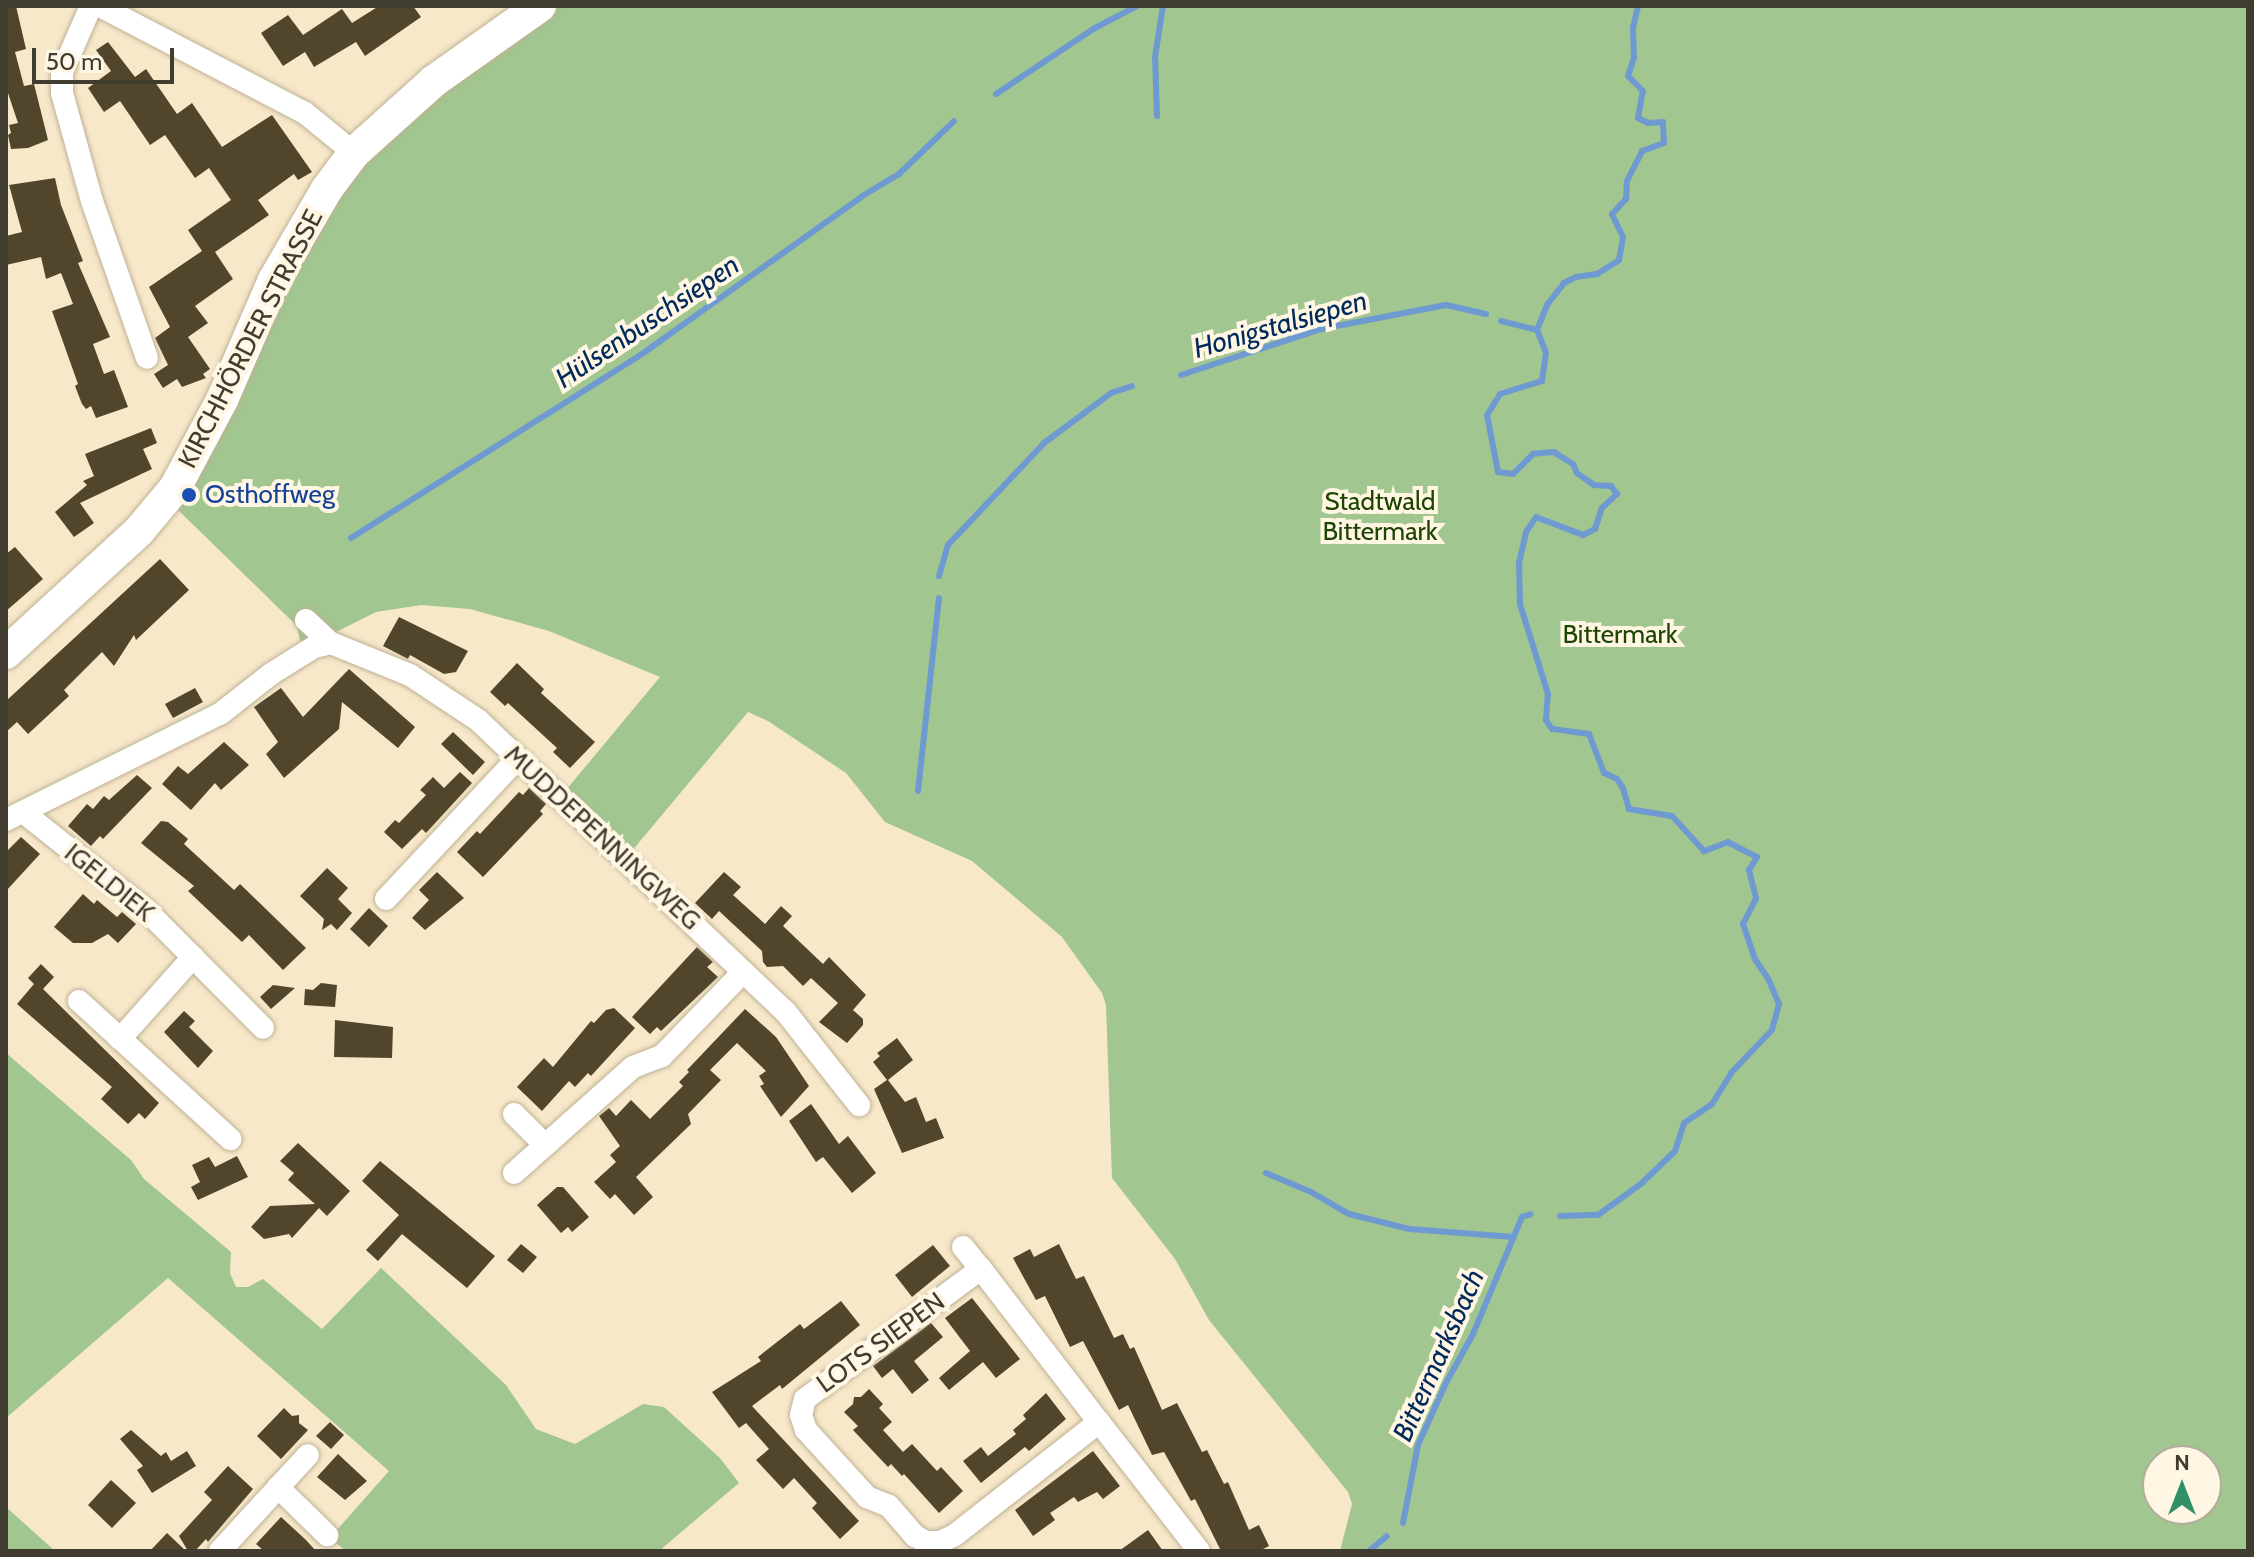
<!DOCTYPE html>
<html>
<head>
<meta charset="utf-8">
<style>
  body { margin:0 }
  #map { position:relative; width:2254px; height:1557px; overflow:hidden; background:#f7e8ca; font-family:Cabin,sans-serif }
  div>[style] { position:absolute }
  .green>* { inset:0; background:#a1c690 }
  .stream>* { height:6px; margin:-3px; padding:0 3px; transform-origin:3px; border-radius:3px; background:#6f9ad1 }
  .building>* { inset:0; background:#51452b }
  .roads { filter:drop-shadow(0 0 2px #bfb194) drop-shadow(0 0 2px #bfb194) }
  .minor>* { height:22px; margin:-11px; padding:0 11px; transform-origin:11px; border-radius:11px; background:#fff }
  .secondary>* { height:32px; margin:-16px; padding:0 16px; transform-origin:16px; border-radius:16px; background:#fff }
  .dots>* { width:22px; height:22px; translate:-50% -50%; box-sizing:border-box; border:4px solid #fff6e4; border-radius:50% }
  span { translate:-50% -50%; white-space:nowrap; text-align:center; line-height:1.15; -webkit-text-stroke:8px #fff6e4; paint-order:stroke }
  .street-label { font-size:26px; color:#413c30 }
  .transit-label { font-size:26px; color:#164399 }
  .left { translate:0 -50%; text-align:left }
  .park-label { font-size:26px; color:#1e4402 }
  .water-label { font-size:28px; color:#002a5b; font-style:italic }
  .frame { position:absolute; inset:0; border:8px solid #413c30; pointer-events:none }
  .north { position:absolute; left:2142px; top:1445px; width:80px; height:80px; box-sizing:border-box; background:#fff6e4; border:2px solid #b3ac9c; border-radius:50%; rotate:0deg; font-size:22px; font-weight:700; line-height:32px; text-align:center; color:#413c30 }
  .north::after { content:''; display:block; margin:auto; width:28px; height:36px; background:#329068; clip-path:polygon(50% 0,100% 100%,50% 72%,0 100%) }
  .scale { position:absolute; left:32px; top:48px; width:142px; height:36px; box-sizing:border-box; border:4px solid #413c30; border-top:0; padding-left:10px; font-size:24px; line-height:28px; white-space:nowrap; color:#413c30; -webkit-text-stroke:6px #fff6e4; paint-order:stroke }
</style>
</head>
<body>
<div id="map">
  <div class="green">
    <div style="clip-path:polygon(evenodd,559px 6px,2248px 6px,2248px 1551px,1340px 1551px,1352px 1504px,1348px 1492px,1209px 1320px,1175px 1259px,1112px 1178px,1106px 1005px,1102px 993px,1062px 937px,972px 861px,885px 822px,846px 773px,768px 721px,748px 712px,631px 852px,566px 790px,660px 677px,549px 631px,470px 609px,421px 605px,376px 612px,332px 634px,300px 641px,297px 626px,175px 507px,345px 177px,451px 82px,559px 6px,2158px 1461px,2206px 1461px,2206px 1509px,2158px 1509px,2158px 1461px)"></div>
    <div style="clip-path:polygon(6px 1053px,131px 1160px,144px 1179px,231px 1252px,230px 1273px,236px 1287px,248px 1287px,263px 1279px,322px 1329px,381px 1268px,506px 1385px,536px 1429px,575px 1444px,643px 1404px,664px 1407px,720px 1458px,739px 1483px,659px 1551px,346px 1551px,336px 1543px,339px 1538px,336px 1531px,389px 1471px,168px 1278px,6px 1418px)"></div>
    <div style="clip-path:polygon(6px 1507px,55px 1551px,6px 1551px)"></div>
  </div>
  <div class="stream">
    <div style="left:996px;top:94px;width:117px;rotate:-33.8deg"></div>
    <div style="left:1093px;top:29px;width:50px;rotate:-27.6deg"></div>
    <div style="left:1157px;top:116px;width:59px;rotate:-91.9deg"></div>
    <div style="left:1155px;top:57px;width:52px;rotate:-81.1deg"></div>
    <div style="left:1501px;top:321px;width:37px;rotate:14deg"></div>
    <div style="left:1181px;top:375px;width:147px;rotate:-18.2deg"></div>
    <div style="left:1321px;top:329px;width:127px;rotate:-10.9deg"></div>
    <div style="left:1446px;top:305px;width:41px;rotate:12.7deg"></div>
    <div style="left:351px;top:538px;width:344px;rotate:-32.3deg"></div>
    <div style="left:642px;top:354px;width:273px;rotate:-35.6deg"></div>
    <div style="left:864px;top:195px;width:41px;rotate:-31deg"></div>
    <div style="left:899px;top:174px;width:76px;rotate:-43.9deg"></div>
    <div style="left:939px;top:576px;width:32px;rotate:-74deg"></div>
    <div style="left:948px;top:545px;width:140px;rotate:-46.7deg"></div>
    <div style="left:1044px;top:443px;width:84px;rotate:-36.7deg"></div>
    <div style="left:1111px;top:393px;width:22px;rotate:-18deg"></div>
    <div style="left:918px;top:791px;width:194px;rotate:-83.8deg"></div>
    <div style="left:1266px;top:1173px;width:49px;rotate:22.9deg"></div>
    <div style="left:1311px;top:1192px;width:44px;rotate:30.1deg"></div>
    <div style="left:1349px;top:1214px;width:62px;rotate:14deg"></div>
    <div style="left:1409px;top:1229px;width:105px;rotate:4.4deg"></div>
    <div style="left:1560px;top:1216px;width:38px;rotate:-2deg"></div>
    <div style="left:1598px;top:1215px;width:54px;rotate:-36deg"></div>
    <div style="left:1642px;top:1183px;width:46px;rotate:-44.1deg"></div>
    <div style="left:1675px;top:1151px;width:29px;rotate:-72deg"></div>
    <div style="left:1684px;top:1123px;width:34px;rotate:-34deg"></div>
    <div style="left:1712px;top:1104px;width:36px;rotate:-58deg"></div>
    <div style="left:1731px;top:1073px;width:59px;rotate:-46.4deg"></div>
    <div style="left:1772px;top:1030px;width:27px;rotate:-75deg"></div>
    <div style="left:1779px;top:1004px;width:26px;rotate:-113deg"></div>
    <div style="left:1769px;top:980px;width:25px;rotate:-124deg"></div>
    <div style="left:1755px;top:959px;width:37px;rotate:-109deg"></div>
    <div style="left:1743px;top:924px;width:29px;rotate:-63deg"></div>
    <div style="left:1756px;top:898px;width:29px;rotate:-104deg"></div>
    <div style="left:1749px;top:870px;width:15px;rotate:-58deg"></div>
    <div style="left:1757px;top:857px;width:33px;rotate:-153deg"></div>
    <div style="left:1728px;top:842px;width:26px;rotate:159deg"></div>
    <div style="left:1704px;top:851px;width:47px;rotate:-132.4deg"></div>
    <div style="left:1672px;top:816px;width:44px;rotate:-170.8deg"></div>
    <div style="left:1629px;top:809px;width:22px;rotate:-106deg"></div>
    <div style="left:1623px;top:788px;width:11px;rotate:-124deg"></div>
    <div style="left:1617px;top:779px;width:14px;rotate:-155deg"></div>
    <div style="left:1604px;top:773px;width:42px;rotate:-111deg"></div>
    <div style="left:1589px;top:734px;width:37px;rotate:-172deg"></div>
    <div style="left:1552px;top:729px;width:11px;rotate:-124deg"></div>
    <div style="left:1546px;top:720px;width:26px;rotate:-86deg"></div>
    <div style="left:1548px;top:694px;width:94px;rotate:-107.3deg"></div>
    <div style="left:1520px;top:604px;width:41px;rotate:-91.4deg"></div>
    <div style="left:1519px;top:563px;width:32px;rotate:-77deg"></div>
    <div style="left:1526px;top:532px;width:18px;rotate:-56deg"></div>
    <div style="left:1536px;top:517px;width:50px;rotate:21deg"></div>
    <div style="left:1583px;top:535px;width:13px;rotate:-27deg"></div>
    <div style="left:1595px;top:529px;width:22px;rotate:-72deg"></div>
    <div style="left:1602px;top:508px;width:21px;rotate:-43deg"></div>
    <div style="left:1617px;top:494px;width:10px;rotate:-127deg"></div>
    <div style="left:1611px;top:486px;width:17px;rotate:-177deg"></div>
    <div style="left:1594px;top:485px;width:21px;rotate:-145deg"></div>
    <div style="left:1577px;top:473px;width:10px;rotate:-114deg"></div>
    <div style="left:1573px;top:464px;width:22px;rotate:-148deg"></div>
    <div style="left:1554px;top:452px;width:21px;rotate:175deg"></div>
    <div style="left:1533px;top:454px;width:28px;rotate:135deg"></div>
    <div style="left:1513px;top:474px;width:15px;rotate:-172deg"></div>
    <div style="left:1498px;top:472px;width:58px;rotate:-100.9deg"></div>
    <div style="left:1487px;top:415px;width:25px;rotate:-58deg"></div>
    <div style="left:1500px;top:394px;width:44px;rotate:-17.2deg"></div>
    <div style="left:1542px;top:381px;width:28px;rotate:-82deg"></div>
    <div style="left:1546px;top:353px;width:25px;rotate:-111deg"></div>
    <div style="left:1537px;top:330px;width:27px;rotate:-68deg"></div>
    <div style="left:1547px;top:305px;width:28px;rotate:-52deg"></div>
    <div style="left:1564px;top:283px;width:13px;rotate:-27deg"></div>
    <div style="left:1576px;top:277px;width:21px;rotate:-8deg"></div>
    <div style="left:1597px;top:274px;width:26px;rotate:-32deg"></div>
    <div style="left:1619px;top:260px;width:23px;rotate:-80deg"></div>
    <div style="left:1623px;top:237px;width:25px;rotate:-116deg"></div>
    <div style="left:1612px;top:214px;width:21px;rotate:-47deg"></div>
    <div style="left:1626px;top:199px;width:18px;rotate:-87deg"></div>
    <div style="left:1627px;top:181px;width:34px;rotate:-63deg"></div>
    <div style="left:1642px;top:151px;width:23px;rotate:-20deg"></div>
    <div style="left:1664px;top:143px;width:21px;rotate:-93deg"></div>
    <div style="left:1663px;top:122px;width:15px;rotate:176deg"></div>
    <div style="left:1648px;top:123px;width:11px;rotate:-153deg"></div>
    <div style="left:1638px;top:118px;width:27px;rotate:-80deg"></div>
    <div style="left:1643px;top:91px;width:21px;rotate:-135deg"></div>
    <div style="left:1628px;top:76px;width:19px;rotate:-72deg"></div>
    <div style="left:1634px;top:58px;width:30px;rotate:-92deg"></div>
    <div style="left:1633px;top:28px;width:23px;rotate:-77deg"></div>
    <div style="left:1403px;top:1523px;width:79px;rotate:-79.1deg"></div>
    <div style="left:1418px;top:1445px;width:68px;rotate:-65.7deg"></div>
    <div style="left:1446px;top:1383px;width:56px;rotate:-61.1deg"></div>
    <div style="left:1473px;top:1334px;width:127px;rotate:-67.3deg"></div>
    <div style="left:1522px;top:1217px;width:9px;rotate:-18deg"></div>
    <div style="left:1369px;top:1551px;width:23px;rotate:-40deg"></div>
  </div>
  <div class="building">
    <div style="clip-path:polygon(6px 6px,16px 6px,26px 49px,15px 52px,24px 86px,34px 84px,48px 140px,28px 148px,11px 149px,8px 135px,11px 133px,9px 125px,18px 123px,6px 87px)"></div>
    <div style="clip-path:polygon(379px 6px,413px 6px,421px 17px,365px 56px,356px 42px,314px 67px,305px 52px,283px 66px,261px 33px,288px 15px,303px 35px,342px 9px,352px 23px)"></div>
    <div style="clip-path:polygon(108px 42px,135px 77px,146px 69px,177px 114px,192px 103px,222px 147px,272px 115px,312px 172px,298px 180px,294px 174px,258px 200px,269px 215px,215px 252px,233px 279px,195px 306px,208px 323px,188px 337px,210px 369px,203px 374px,206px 378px,182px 387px,177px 379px,163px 388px,154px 374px,168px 365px,155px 338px,170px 327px,149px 287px,202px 251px,188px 230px,231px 200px,209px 168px,195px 178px,165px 135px,150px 145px,120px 101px,104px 112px,88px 88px,111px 71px,96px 50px)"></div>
    <div style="clip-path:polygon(55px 178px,61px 205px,83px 261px,78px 263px,110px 337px,93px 344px,104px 374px,114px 370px,128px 407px,96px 418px,91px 406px,86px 409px,82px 404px,75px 386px,78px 384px,52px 311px,73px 304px,61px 273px,46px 279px,41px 257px,6px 265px,6px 236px,22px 232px,9px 185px)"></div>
    <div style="clip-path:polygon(151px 428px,157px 443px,143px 449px,152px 469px,80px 503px,94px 523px,74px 537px,55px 512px,87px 485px,83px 481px,94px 476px,85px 454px)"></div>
    <div style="clip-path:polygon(15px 547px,43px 579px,6px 611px,6px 554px)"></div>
    <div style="clip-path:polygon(160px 559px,189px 590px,136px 640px,134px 635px,114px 666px,102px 652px,64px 690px,69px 696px,28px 734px,17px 722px,6px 732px,6px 701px)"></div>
    <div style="clip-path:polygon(399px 617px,468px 651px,456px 672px,444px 674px,410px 655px,408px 659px,383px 646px)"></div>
    <div style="clip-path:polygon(517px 663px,544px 689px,541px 693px,595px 742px,570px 768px,553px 752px,557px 748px,508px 703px,505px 706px,490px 692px)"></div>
    <div style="clip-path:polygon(349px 669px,415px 727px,398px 748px,342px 702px,339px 729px,284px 778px,266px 754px,278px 742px,254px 707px,281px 688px,303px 717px)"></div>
    <div style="clip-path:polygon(195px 688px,203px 702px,173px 718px,165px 704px)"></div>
    <div style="clip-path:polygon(453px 732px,485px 762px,473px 775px,441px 744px)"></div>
    <div style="clip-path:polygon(224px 742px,249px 765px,221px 790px,215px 783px,191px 810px,162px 784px,178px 766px,188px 774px)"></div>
    <div style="clip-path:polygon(460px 772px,472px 783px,426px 833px,422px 829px,402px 849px,384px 832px,395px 820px,399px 823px,426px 795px,420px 790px,433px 777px,444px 788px)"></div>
    <div style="clip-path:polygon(137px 775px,152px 788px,103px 839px,100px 836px,91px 846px,68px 826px,87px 804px,93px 809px,104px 796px,109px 800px)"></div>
    <div style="clip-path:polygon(529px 788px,546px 804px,540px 811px,543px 814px,483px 877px,457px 852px,477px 831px,480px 834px,519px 792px,523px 795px)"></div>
    <div style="clip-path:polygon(161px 821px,168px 822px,188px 839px,184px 844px,234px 890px,240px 884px,306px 948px,283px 970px,249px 935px,242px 942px,188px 891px,194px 886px,141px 843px)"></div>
    <div style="clip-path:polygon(21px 837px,40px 854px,6px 891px,6px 852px)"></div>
    <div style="clip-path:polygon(327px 868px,348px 888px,338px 899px,352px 913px,337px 930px,331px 924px,322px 930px,324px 919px,300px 896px)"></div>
    <div style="clip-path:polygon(437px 872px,464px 898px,425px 930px,412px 918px,429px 900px,419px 890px)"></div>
    <div style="clip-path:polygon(724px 872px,741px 887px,733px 895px,765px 924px,781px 906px,792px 916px,783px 926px,823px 964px,829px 957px,866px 995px,853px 1010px,863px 1019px,863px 1025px,847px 1043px,819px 1022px,838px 1003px,811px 978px,803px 986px,783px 966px,767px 967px,763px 962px,762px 951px,719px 911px,712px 919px,695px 903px)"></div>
    <div style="clip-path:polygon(83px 894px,94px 904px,97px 900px,117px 917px,122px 912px,136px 924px,118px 943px,108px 934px,92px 943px,73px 943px,54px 927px)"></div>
    <div style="clip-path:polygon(369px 908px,388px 926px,369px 947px,350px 929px)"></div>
    <div style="clip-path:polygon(697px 947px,713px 962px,707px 967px,718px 977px,661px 1031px,657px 1027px,650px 1034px,632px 1017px)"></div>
    <div style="clip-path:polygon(41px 964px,54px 977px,43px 989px,159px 1103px,145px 1119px,139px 1113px,128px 1124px,101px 1099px,112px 1087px,17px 1004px,34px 984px,28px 978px)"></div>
    <div style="clip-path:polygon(321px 983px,337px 985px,335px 1007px,304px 1005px,305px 989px,313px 990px)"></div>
    <div style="clip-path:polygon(273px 985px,295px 988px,271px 1009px,260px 997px)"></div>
    <div style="clip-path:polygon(614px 1008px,635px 1028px,591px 1076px,588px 1073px,575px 1087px,569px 1081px,542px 1111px,517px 1087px,544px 1058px,553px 1067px,591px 1021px,594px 1023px,606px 1010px)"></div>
    <div style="clip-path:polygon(745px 1009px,776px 1037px,809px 1086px,781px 1117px,760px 1086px,764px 1084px,759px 1076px,766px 1071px,737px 1043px,710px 1070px,721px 1080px,688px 1114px,691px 1124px,636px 1177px,653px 1197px,634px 1215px,615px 1194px,610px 1199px,594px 1182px,616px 1162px,610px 1155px,620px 1146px,599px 1116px,609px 1108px,616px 1116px,631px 1100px,650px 1119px,683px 1086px,679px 1082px,689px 1072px,687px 1070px)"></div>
    <div style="clip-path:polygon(184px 1011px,195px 1021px,189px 1027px,213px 1051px,198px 1068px,164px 1032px)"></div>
    <div style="clip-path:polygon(335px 1020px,393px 1027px,392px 1058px,334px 1057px)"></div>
    <div style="clip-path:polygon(897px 1038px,913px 1060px,888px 1080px,905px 1102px,916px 1097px,926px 1122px,936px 1118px,944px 1138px,902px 1153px,874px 1089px,887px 1080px,873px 1062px,880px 1056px,877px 1053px)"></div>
    <div style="clip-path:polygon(811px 1104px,839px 1144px,848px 1136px,876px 1173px,852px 1193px,823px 1157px,816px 1162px,789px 1121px)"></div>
    <div style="clip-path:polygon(298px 1143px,350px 1191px,327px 1216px,319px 1208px,292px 1238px,289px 1234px,264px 1239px,251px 1227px,270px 1206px,315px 1204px,288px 1180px,294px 1173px,280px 1161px)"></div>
    <div style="clip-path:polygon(237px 1156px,248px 1177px,198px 1200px,191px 1187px,200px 1182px,192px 1165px,209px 1157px,215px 1167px)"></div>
    <div style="clip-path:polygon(380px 1161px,495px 1256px,467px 1288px,402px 1234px,378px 1261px,366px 1250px,399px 1215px,362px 1181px)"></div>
    <div style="clip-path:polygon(557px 1187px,563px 1187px,589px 1217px,572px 1232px,568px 1227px,561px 1233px,537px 1205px)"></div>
    <div style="clip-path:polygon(521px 1244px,537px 1257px,523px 1273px,507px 1260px)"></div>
    <div style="clip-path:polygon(1059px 1244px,1076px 1279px,1084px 1276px,1114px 1338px,1123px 1334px,1130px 1349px,1134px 1347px,1162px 1410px,1177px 1403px,1202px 1452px,1207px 1450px,1224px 1484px,1228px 1482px,1249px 1530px,1259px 1525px,1269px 1546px,1259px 1551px,1221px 1551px,1195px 1499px,1191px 1501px,1164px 1452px,1152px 1455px,1128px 1405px,1119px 1410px,1083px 1341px,1070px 1347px,1045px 1296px,1036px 1300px,1013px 1258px,1030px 1249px,1034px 1257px)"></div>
    <div style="clip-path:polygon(933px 1245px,950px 1266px,912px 1297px,895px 1275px)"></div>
    <div style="clip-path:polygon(972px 1298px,1020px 1359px,996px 1378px,983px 1362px,949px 1390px,939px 1378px,970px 1351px,945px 1318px)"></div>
    <div style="clip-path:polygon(841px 1301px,860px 1325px,782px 1389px,780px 1385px,752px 1406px,859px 1521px,840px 1539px,812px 1508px,817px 1503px,794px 1478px,783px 1489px,756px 1460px,769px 1449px,746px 1423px,739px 1428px,712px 1392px,761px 1361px,758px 1357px,800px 1324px,804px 1329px)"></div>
    <div style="clip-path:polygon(931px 1323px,943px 1337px,914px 1361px,929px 1380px,912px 1394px,893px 1369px,882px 1378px,873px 1366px)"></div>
    <div style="clip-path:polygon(869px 1389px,883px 1404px,879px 1408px,892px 1422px,883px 1430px,903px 1452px,912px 1444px,937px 1471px,941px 1467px,963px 1491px,939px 1513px,904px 1474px,902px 1476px,891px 1464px,888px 1467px,853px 1430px,858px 1426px,844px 1412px,853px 1404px,854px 1397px,861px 1397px)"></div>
    <div style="clip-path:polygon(1046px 1393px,1066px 1419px,1029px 1451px,1025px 1447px,981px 1483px,963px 1461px,981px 1447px,988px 1456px,1016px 1434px,1013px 1430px,1026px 1419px,1023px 1415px)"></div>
    <div style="clip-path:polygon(284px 1408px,292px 1416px,299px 1415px,299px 1423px,308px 1430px,281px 1459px,257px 1436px)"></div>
    <div style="clip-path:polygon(330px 1422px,344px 1435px,331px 1449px,316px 1436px)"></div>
    <div style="clip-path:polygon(131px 1430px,161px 1456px,166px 1452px,171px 1461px,187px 1451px,196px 1466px,152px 1493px,137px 1470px,143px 1466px,120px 1439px)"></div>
    <div style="clip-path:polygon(1093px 1451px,1120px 1486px,1103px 1499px,1097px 1492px,1078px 1502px,1074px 1497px,1050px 1513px,1055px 1520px,1033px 1536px,1015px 1510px)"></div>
    <div style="clip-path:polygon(338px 1454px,367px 1481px,345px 1500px,317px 1477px)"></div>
    <div style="clip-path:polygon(228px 1466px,253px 1489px,208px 1542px,206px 1539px,195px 1551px,188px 1551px,179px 1536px,212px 1500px,204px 1492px)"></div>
    <div style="clip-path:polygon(111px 1480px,136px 1503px,112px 1528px,88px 1505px)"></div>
    <div style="clip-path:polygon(281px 1517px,306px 1540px,316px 1551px,264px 1551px,256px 1544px)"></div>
    <div style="clip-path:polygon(1148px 1530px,1163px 1551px,1119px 1551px)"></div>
    <div style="clip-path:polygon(167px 1533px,186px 1551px,150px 1551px)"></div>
  </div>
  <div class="roads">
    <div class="minor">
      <div style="left:91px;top:6px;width:72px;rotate:113.7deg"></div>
      <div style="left:62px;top:72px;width:21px;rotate:90deg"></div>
      <div style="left:62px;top:93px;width:112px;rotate:74.5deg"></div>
      <div style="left:92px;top:201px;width:166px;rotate:70.7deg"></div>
      <div style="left:100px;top:6px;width:231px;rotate:27.6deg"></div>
      <div style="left:305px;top:113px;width:63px;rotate:39.2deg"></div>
      <div style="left:306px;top:620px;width:34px;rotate:43deg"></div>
      <div style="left:331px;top:643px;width:85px;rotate:22.1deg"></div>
      <div style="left:410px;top:675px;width:82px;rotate:33.5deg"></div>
      <div style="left:478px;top:720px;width:423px;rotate:43.5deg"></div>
      <div style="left:785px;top:1011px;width:120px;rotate:51.8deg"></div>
      <div style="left:23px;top:812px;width:157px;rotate:38.5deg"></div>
      <div style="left:146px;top:910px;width:166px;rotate:45.2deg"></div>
      <div style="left:6px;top:820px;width:239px;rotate:-26.4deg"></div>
      <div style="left:220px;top:714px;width:65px;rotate:-38.1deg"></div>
      <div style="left:271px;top:674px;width:51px;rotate:-32.1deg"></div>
      <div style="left:314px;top:647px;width:17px;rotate:-13deg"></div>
      <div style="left:386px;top:899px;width:192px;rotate:-46.9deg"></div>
      <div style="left:79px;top:1001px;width:205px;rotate:42.4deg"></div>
      <div style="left:120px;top:1039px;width:110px;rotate:-48.3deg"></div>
      <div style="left:514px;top:1114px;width:44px;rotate:45deg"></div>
      <div style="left:514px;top:1173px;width:159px;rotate:-41.7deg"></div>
      <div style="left:633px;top:1067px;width:31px;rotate:-21deg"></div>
      <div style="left:662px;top:1056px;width:117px;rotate:-46deg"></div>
      <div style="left:963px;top:1247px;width:28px;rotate:51deg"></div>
      <div style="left:1099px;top:1422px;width:183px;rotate:141.9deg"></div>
      <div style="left:955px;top:1535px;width:17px;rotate:155deg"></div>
      <div style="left:940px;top:1542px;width:14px;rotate:180deg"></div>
      <div style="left:926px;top:1542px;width:13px;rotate:-151deg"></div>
      <div style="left:915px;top:1536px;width:40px;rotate:-131deg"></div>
      <div style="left:889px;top:1506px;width:24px;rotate:-158deg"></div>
      <div style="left:867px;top:1497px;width:91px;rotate:-132.3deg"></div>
      <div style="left:806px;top:1430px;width:16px;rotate:-108deg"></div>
      <div style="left:801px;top:1415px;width:16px;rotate:-76deg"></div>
      <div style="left:805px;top:1399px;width:219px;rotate:-36.5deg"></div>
      <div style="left:981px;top:1269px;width:193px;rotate:52.4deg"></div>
      <div style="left:1099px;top:1422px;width:163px;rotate:52.2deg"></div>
      <div style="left:278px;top:1487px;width:69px;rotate:44.4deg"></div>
      <div style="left:220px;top:1551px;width:130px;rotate:-47.5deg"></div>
    </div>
    <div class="secondary">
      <div style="left:6px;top:653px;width:180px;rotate:-42.5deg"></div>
      <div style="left:139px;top:531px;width:56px;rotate:-50.1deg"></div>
      <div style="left:175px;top:488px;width:100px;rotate:-61.9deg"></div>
      <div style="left:222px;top:400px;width:131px;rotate:-66.6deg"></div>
      <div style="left:274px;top:280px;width:105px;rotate:-59.8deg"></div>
      <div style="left:327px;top:189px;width:45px;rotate:-53.1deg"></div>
      <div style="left:354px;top:153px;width:108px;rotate:-42deg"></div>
      <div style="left:434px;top:81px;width:130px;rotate:-35.3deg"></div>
    </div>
  </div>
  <div class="dots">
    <div style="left:189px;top:495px;background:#1a4fb4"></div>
  </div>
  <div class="street-label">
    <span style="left:251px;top:339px;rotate:-63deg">KIRCHHÖRDER STRASSE</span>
    <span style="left:602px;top:838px;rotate:43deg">MUDDEPENNINGWEG</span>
    <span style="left:109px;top:883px;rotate:39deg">IGELDIEK</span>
    <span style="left:881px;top:1343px;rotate:-36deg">LOTS SIEPEN</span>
  </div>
  <div class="transit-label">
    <span class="left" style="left:205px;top:495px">Osthoffweg</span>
  </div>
  <div class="park-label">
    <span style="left:1380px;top:517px">Stadtwald<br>Bittermark</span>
    <span style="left:1620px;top:635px">Bittermark</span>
  </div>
  <div class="water-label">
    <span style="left:647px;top:321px;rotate:-34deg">Hülsenbuschsiepen</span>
    <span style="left:1280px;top:324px;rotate:-16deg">Honigstalsiepen</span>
    <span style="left:1438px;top:1355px;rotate:-66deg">Bittermarksbach</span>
  </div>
  <div class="frame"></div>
  <div class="north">N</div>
  <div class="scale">50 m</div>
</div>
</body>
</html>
